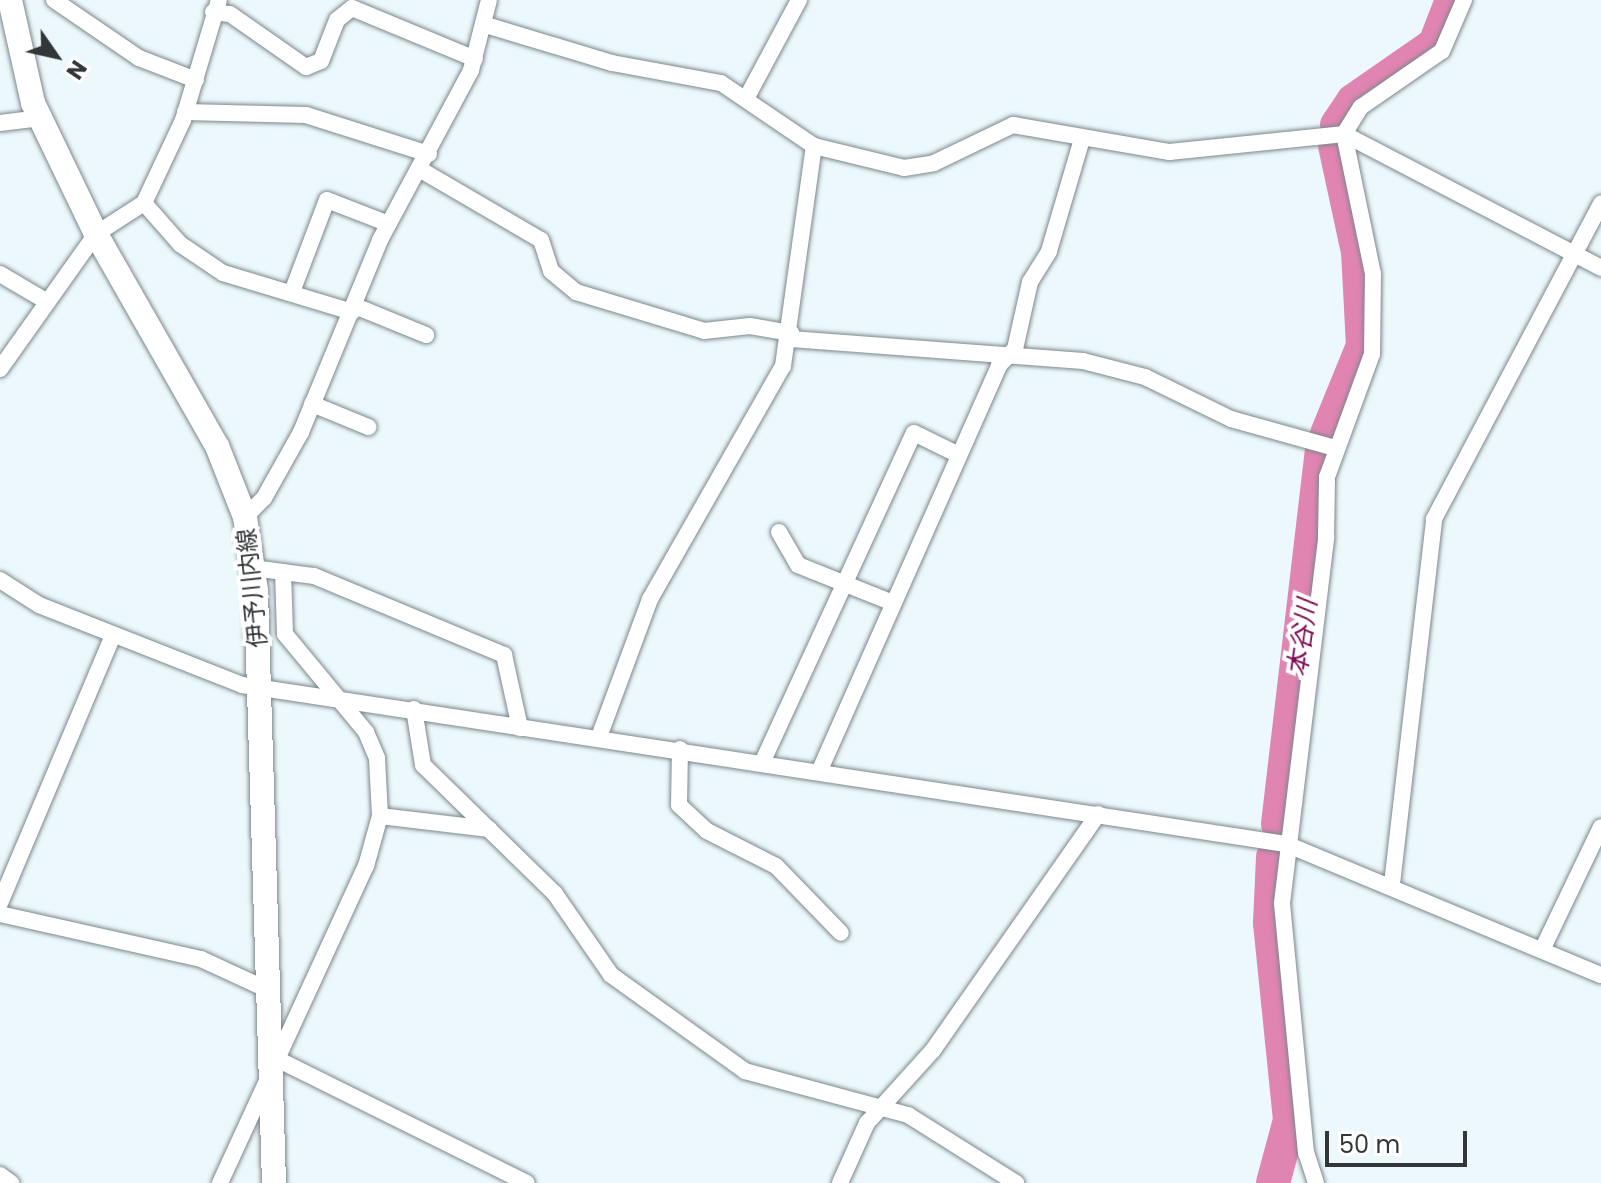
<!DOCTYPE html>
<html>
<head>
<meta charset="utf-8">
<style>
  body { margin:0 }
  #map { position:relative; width:1601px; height:1183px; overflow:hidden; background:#ecf8fc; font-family:Poppins,"Noto Sans JP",sans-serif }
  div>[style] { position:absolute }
  .river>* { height:34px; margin:-17px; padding:0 17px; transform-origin:17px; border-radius:17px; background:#e084b1 }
  .roads { filter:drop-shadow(0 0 2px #7c878b) drop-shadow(0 0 2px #7c878b) }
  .minor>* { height:16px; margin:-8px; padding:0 8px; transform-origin:8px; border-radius:8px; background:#fff }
  .primary>* { height:24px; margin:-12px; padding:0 12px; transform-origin:12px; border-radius:12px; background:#fff }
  span { translate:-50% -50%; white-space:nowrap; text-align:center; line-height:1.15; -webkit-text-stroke:8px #fff; paint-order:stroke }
  .street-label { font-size:24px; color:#323638 }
  .water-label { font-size:26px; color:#7e0e53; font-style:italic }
  .north { position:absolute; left:16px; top:16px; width:80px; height:80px; -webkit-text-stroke:6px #fff; paint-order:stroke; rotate:124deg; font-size:22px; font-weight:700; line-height:32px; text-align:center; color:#323638 }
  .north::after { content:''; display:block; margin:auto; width:28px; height:36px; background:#323638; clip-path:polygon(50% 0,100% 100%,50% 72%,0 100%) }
  .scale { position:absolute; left:1325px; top:1131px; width:142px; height:36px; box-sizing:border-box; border:4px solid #323638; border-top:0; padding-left:10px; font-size:24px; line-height:28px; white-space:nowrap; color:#323638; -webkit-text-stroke:6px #fff; paint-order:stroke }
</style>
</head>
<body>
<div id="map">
  <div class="river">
    <div style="left:1337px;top:125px;width:29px;rotate:-56deg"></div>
    <div style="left:1353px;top:101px;width:100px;rotate:-34.8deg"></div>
    <div style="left:1435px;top:44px;width:47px;rotate:-68.9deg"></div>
    <div style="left:1327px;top:434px;width:95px;rotate:-67.8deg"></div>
    <div style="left:1363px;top:346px;width:94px;rotate:-93deg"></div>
    <div style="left:1358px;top:252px;width:108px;rotate:-102.2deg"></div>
    <div style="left:1278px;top:824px;width:375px;rotate:-83.3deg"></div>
    <div style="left:1273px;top:857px;width:66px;rotate:92.6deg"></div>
    <div style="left:1270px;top:923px;width:198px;rotate:84.2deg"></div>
    <div style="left:1290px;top:1120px;width:65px;rotate:105.1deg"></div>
  </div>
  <div class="roads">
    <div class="minor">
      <div style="left:54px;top:0;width:103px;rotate:34.3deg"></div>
      <div style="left:139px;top:58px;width:61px;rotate:21.1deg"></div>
      <div style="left:213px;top:12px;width:17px;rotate:7deg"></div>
      <div style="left:230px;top:14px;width:93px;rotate:34.9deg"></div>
      <div style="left:306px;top:67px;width:16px;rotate:-22deg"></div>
      <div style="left:321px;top:61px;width:44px;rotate:-68.7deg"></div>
      <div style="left:337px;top:20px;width:19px;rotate:-39deg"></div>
      <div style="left:352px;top:8px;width:133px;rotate:22.5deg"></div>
      <div style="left:486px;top:25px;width:132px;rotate:16.8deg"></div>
      <div style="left:612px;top:63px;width:111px;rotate:10.4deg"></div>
      <div style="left:721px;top:83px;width:112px;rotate:34.1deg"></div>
      <div style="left:814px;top:146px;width:93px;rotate:13.7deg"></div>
      <div style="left:904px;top:168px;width:30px;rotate:-9deg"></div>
      <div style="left:934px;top:163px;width:88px;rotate:-25.7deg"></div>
      <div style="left:1013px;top:125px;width:159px;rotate:9.8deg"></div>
      <div style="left:1170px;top:152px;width:175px;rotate:-5.9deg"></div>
      <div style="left:1344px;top:134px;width:290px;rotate:27.5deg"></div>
      <div style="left:747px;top:97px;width:110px;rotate:-61.8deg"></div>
      <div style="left:185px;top:112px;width:121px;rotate:1.4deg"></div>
      <div style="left:306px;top:115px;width:129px;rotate:17.6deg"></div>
      <div style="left:0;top:123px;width:41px;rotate:-7deg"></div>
      <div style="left:421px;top:170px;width:139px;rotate:30.3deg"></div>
      <div style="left:541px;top:240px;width:33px;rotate:72deg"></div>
      <div style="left:551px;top:271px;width:33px;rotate:40deg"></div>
      <div style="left:576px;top:292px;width:134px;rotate:16.9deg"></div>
      <div style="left:704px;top:331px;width:46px;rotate:-6.2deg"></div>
      <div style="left:750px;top:326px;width:42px;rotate:9.7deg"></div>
      <div style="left:144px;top:203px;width:55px;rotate:48.7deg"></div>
      <div style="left:180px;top:244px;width:52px;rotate:34deg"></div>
      <div style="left:223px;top:273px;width:135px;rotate:16.8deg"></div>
      <div style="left:0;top:274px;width:53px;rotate:30.4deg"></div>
      <div style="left:292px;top:292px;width:98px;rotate:-69.2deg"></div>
      <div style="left:327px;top:200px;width:66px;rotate:21.2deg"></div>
      <div style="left:355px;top:306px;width:77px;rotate:22.2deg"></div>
      <div style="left:791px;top:339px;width:293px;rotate:4.3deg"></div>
      <div style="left:1083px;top:361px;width:64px;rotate:14.5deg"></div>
      <div style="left:1145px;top:377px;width:96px;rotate:26deg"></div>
      <div style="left:1231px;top:419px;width:108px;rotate:15.6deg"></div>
      <div style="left:0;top:369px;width:166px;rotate:-54.6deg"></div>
      <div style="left:96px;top:234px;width:57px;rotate:-32.9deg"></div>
      <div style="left:144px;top:203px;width:92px;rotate:-64.8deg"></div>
      <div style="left:183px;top:120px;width:125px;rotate:-73.3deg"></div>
      <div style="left:312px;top:404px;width:61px;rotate:22.3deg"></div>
      <div style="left:245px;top:517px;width:27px;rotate:-45deg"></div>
      <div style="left:264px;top:498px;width:76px;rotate:-60.7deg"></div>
      <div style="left:301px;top:432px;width:208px;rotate:-67.6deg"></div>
      <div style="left:380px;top:240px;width:193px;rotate:-61.8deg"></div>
      <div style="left:471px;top:70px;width:72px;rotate:-75.6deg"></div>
      <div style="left:779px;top:532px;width:38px;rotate:60deg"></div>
      <div style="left:798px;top:565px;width:102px;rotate:21.8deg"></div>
      <div style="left:253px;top:568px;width:62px;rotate:7.5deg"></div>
      <div style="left:314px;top:576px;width:206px;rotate:22.6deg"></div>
      <div style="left:504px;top:655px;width:75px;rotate:77.6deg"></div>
      <div style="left:0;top:580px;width:46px;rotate:32.7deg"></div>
      <div style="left:39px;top:605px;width:218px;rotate:21.5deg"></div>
      <div style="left:242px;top:685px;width:1056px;rotate:8.66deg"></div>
      <div style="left:1286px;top:844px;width:341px;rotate:22.6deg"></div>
      <div style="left:414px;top:709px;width:57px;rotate:80.9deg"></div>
      <div style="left:423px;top:765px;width:185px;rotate:44.3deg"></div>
      <div style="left:555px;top:894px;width:98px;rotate:55.3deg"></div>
      <div style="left:611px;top:975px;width:165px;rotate:35.6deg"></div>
      <div style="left:745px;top:1071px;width:169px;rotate:15.1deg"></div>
      <div style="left:908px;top:1115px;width:128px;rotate:32.2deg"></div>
      <div style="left:599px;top:737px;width:147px;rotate:-69.7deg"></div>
      <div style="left:650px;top:599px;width:268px;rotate:-60.3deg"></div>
      <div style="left:783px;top:366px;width:222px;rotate:-82deg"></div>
      <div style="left:680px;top:749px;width:56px;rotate:91deg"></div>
      <div style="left:679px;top:805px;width:38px;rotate:43deg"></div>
      <div style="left:707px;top:831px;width:77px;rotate:26.9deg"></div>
      <div style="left:776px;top:866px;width:93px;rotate:45.9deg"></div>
      <div style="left:762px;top:763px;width:363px;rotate:-65.3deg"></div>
      <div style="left:914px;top:433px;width:50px;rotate:26.1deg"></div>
      <div style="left:819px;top:772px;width:445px;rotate:-66.1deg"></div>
      <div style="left:999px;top:365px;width:23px;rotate:-45deg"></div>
      <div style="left:1015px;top:349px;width:69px;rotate:-77.4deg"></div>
      <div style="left:1030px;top:282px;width:36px;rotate:-58deg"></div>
      <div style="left:1049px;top:251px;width:114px;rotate:-73.6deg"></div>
      <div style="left:380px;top:816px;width:110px;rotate:6.8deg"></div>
      <div style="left:1392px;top:884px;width:367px;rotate:-83.4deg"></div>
      <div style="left:1434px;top:519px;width:357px;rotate:-62.1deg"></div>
      <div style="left:0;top:903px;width:290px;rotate:-67.1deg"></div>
      <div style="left:0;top:914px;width:206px;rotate:12.6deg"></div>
      <div style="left:201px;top:959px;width:74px;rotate:24.8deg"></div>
      <div style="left:1542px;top:950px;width:136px;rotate:-64.4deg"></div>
      <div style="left:270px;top:1064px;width:13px;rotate:-9deg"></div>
      <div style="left:283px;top:1062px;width:272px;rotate:26.4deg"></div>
      <div style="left:0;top:1175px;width:14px;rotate:36deg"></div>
      <div style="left:220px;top:1183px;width:349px;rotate:-65.3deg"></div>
      <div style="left:366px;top:866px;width:52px;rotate:-74.4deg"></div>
      <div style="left:380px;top:816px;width:58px;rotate:-93deg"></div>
      <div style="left:377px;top:758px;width:28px;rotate:-113deg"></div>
      <div style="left:366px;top:732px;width:127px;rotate:-129.6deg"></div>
      <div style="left:285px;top:634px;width:62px;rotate:-91.8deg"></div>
      <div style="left:840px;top:1183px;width:66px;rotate:-65.8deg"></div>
      <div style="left:867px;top:1123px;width:98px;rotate:-47.9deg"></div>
      <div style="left:933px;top:1050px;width:288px;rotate:-55deg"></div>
      <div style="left:1316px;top:1183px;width:32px;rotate:-108deg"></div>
      <div style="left:1306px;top:1153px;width:251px;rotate:-95.5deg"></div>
      <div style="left:1282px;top:903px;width:369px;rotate:-83.1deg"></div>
      <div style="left:1326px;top:537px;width:60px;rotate:-89deg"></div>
      <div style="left:1327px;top:477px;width:131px;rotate:-69.9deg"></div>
      <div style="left:1372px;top:354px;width:80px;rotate:-89.3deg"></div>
      <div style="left:1373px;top:274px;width:143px;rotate:-101.7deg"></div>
      <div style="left:1344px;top:134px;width:32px;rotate:-58deg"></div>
      <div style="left:1361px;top:107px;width:98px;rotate:-34.7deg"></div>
      <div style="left:1442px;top:51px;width:56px;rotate:-66.7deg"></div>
    </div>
    <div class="primary">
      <div style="left:10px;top:0;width:106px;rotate:77.4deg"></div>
      <div style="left:33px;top:103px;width:145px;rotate:64.3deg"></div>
      <div style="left:96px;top:234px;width:244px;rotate:60.3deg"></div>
      <div style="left:217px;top:446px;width:76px;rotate:68.5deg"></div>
      <div style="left:245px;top:517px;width:75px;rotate:81.5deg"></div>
      <div style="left:256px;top:591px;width:592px;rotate:88.26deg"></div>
    </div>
  </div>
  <div class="street-label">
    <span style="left:252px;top:588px;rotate:-96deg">伊予川内線</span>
  </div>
  <div class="water-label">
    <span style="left:1303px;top:638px;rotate:-82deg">本谷川</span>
  </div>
  <div class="north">N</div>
  <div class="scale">50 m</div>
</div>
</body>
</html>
